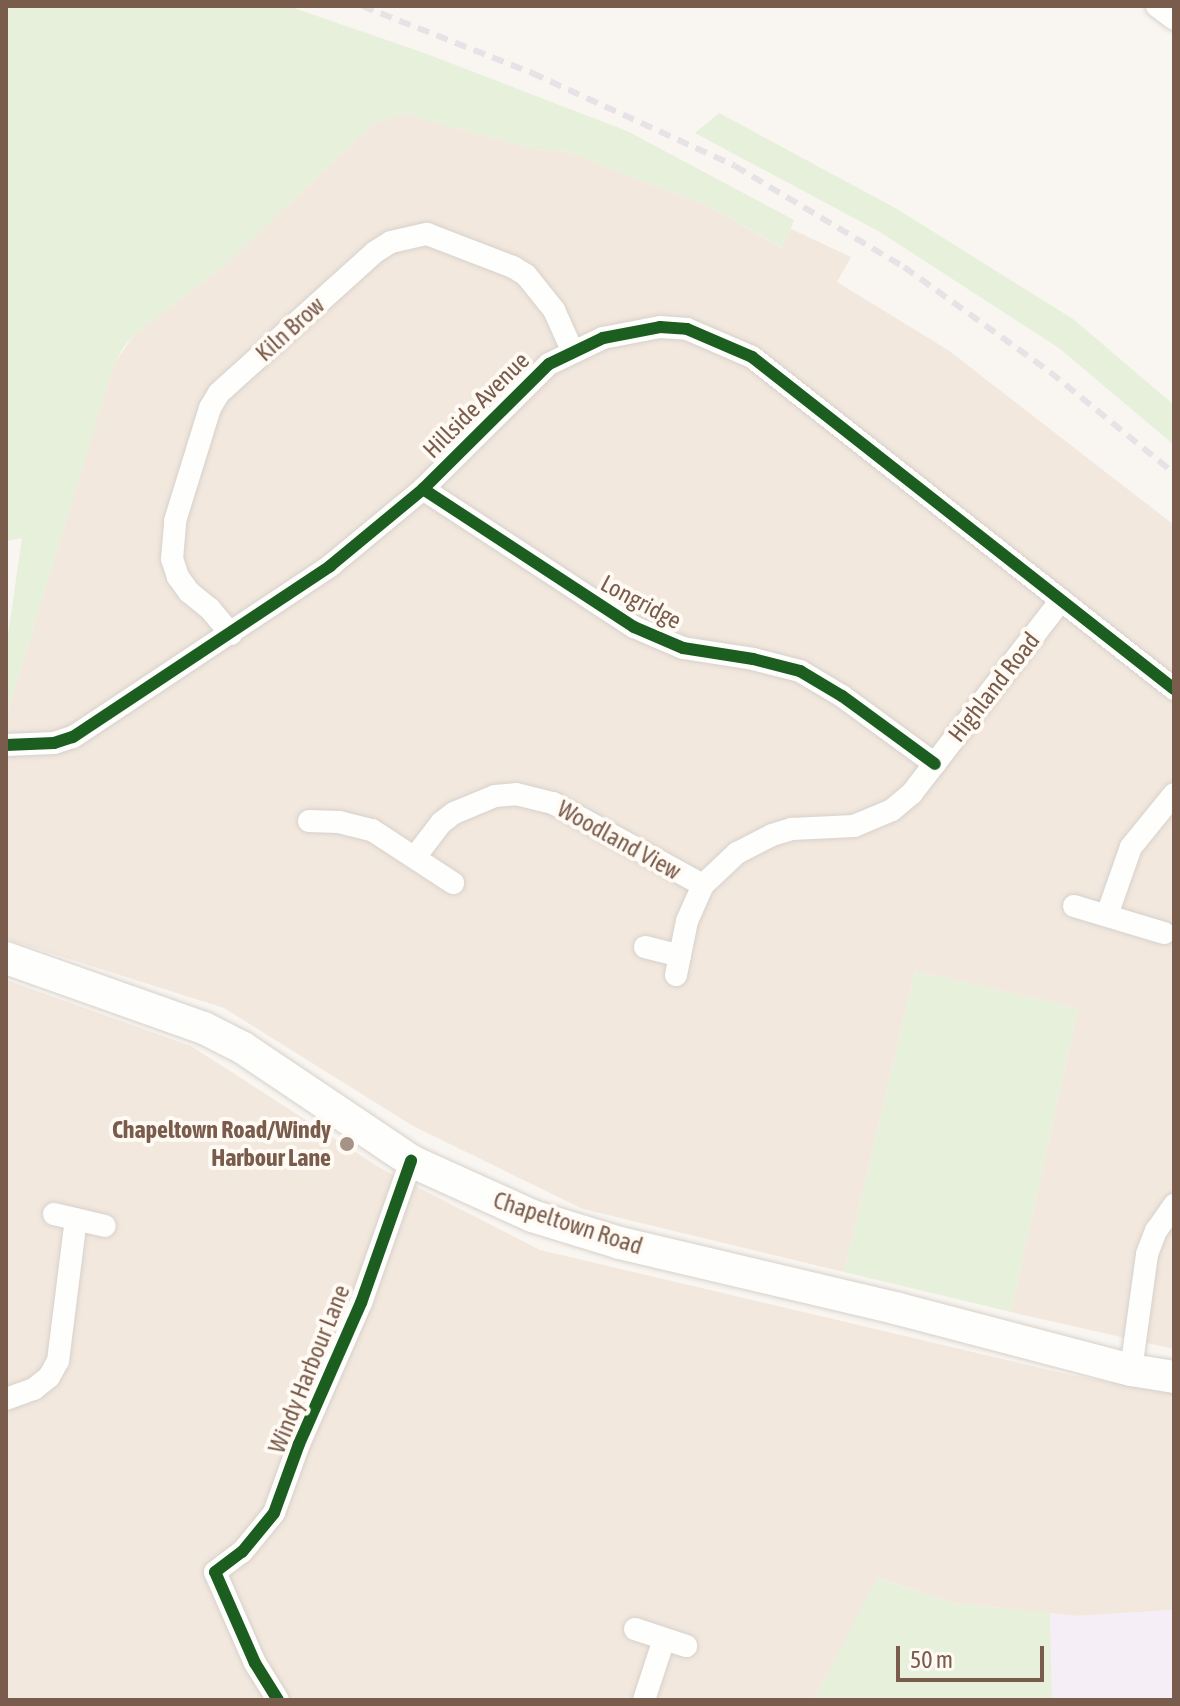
<!DOCTYPE html>
<html>
<head>
<meta charset="utf-8">
<style>
  body { margin:0 }
  #map { position:relative; width:1180px; height:1706px; overflow:hidden; background:#f9f5f0; font-family:"Asap Condensed",sans-serif }
  div>[style] { position:absolute }
  .residential>* { inset:0; background:#f2e8de }
  .education>* { inset:0; background:#f6eef6 }
  .green>* { inset:0; background:#e7f0db }
  .roads { filter:drop-shadow(0 0 2px #d7d1cb) drop-shadow(0 0 2px #d7d1cb) }
  .minor>* { height:22px; margin:-11px; padding:0 11px; transform-origin:11px; border-radius:11px; background:#fefefd }
  .secondary>* { height:32px; margin:-16px; padding:0 16px; transform-origin:16px; border-radius:16px; background:#fefefd }
  .rail>* { height:6px; margin-top:-3px; transform-origin:0; background:repeating-linear-gradient(90deg,#e6e3e7 0 12px,transparent 0 20px) }
  .cycleway>* { height:12px; margin:-6px; padding:0 6px; transform-origin:6px; border-radius:6px; background:#1b5e20 }
  .dots>* { width:22px; height:22px; translate:-50% -50%; box-sizing:border-box; border:4px solid #fffaf3; border-radius:50% }
  span { translate:-50% -50%; white-space:nowrap; text-align:center; line-height:1.15; -webkit-text-stroke:8px #fffaf3; paint-order:stroke }
  .street-label { font-size:24px; color:#7a5c4d }
  .poi-label { font-size:24px; color:#7a5c4d; font-weight:700 }
  .right { translate:-100% -50%; text-align:right }
  .frame { position:absolute; inset:0; border:8px solid #7a5c4d; pointer-events:none }
  .scale { position:absolute; left:896px; top:1646px; width:148px; height:36px; box-sizing:border-box; border:4px solid #7a5c4d; border-top:0; padding-left:10px; font-size:24px; line-height:28px; white-space:nowrap; color:#7a5c4d; -webkit-text-stroke:6px #fffaf3; paint-order:stroke }
</style>
</head>
<body>
<div id="map">
  <div class="residential">
    <div style="clip-path:polygon(404px 114px,535px 149px,569px 152px,710px 207px,782px 248px,791px 229px,851px 257px,837px 282px,948px 350px,1174px 525px,1174px 1349px,1011px 1312px,1078px 1008px,915px 971px,844px 1272px,583px 1209px,413px 1126px,224px 1008px,6px 939px,6px 717px,114px 364px,134px 335px,225px 265px,375px 122px)"></div>
    <div style="clip-path:polygon(6px 980px,191px 1046px,382px 1169px,540px 1250px,1070px 1375px,1174px 1393px,1174px 1610px,1076px 1616px,953px 1603px,878px 1578px,814px 1700px,6px 1700px)"></div>
  </div>
  <div class="education">
    <div style="clip-path:polygon(1174px 1610px,1174px 1700px,1052px 1700px,1050px 1613px,1076px 1616px)"></div>
  </div>
  <div class="green">
    <div style="clip-path:polygon(6px 6px,288px 6px,427px 54px,627px 131px,794px 220px,783px 248px,710px 207px,569px 152px,535px 149px,404px 114px,375px 122px,225px 265px,134px 335px,123px 348px,114px 365px,6px 717px,6px 649px,22px 538px,6px 541px)"></div>
    <div style="clip-path:polygon(719px 113px,897px 209px,1073px 319px,1174px 405px,1174px 445px,1059px 348px,880px 232px,695px 133px)"></div>
    <div style="clip-path:polygon(915px 971px,1078px 1008px,1011px 1312px,844px 1272px)"></div>
    <div style="clip-path:polygon(877px 1578px,953px 1603px,1050px 1613px,1052px 1700px,814px 1700px)"></div>
  </div>
  <div class="roads">
    <div class="minor">
      <div style="left:1157px;top:6px;width:21px;rotate:37deg"></div>
      <div style="left:423px;top:489px;width:252px;rotate:33.2deg"></div>
      <div style="left:634px;top:627px;width:53px;rotate:23.2deg"></div>
      <div style="left:683px;top:648px;width:71px;rotate:8.9deg"></div>
      <div style="left:753px;top:659px;width:49px;rotate:14.3deg"></div>
      <div style="left:800px;top:671px;width:49px;rotate:30.8deg"></div>
      <div style="left:842px;top:696px;width:115px;rotate:36.2deg"></div>
      <div style="left:231px;top:634px;width:33px;rotate:-130deg"></div>
      <div style="left:210px;top:609px;width:27px;rotate:-141deg"></div>
      <div style="left:189px;top:592px;width:19px;rotate:-126deg"></div>
      <div style="left:178px;top:577px;width:19px;rotate:-108deg"></div>
      <div style="left:172px;top:559px;width:38px;rotate:-85deg"></div>
      <div style="left:175px;top:521px;width:118px;rotate:-72.8deg"></div>
      <div style="left:210px;top:408px;width:17px;rotate:-59deg"></div>
      <div style="left:219px;top:393px;width:210px;rotate:-42.1deg"></div>
      <div style="left:375px;top:252px;width:19px;rotate:-32deg"></div>
      <div style="left:391px;top:242px;width:37px;rotate:-13deg"></div>
      <div style="left:427px;top:234px;width:92px;rotate:21deg"></div>
      <div style="left:513px;top:267px;width:15px;rotate:32deg"></div>
      <div style="left:526px;top:275px;width:45px;rotate:51.3deg"></div>
      <div style="left:554px;top:310px;width:44px;rotate:65.8deg"></div>
      <div style="left:6px;top:745px;width:48px;rotate:-2.4deg"></div>
      <div style="left:54px;top:743px;width:20px;rotate:-18deg"></div>
      <div style="left:73px;top:737px;width:309px;rotate:-33.6deg"></div>
      <div style="left:330px;top:566px;width:121px;rotate:-39.6deg"></div>
      <div style="left:423px;top:489px;width:177px;rotate:-44.8deg"></div>
      <div style="left:549px;top:364px;width:60px;rotate:-25.7deg"></div>
      <div style="left:603px;top:338px;width:58px;rotate:-10.9deg"></div>
      <div style="left:660px;top:327px;width:27px;rotate:4deg"></div>
      <div style="left:687px;top:329px;width:71px;rotate:23.3deg"></div>
      <div style="left:752px;top:357px;width:537px;rotate:38.19deg"></div>
      <div style="left:309px;top:821px;width:30px;rotate:2deg"></div>
      <div style="left:339px;top:822px;width:34px;rotate:14deg"></div>
      <div style="left:372px;top:830px;width:97px;rotate:33.2deg"></div>
      <div style="left:415px;top:857px;width:43px;rotate:-52.6deg"></div>
      <div style="left:441px;top:823px;width:16px;rotate:-38deg"></div>
      <div style="left:454px;top:813px;width:44px;rotate:-22.5deg"></div>
      <div style="left:495px;top:796px;width:21px;rotate:-5deg"></div>
      <div style="left:516px;top:794px;width:38px;rotate:14deg"></div>
      <div style="left:553px;top:803px;width:171px;rotate:28.7deg"></div>
      <div style="left:1074px;top:906px;width:94px;rotate:16.7deg"></div>
      <div style="left:1107px;top:915px;width:72px;rotate:-70.6deg"></div>
      <div style="left:1131px;top:847px;width:68px;rotate:-50.9deg"></div>
      <div style="left:645px;top:947px;width:36px;rotate:14deg"></div>
      <div style="left:676px;top:975px;width:55px;rotate:-78.5deg"></div>
      <div style="left:687px;top:921px;width:39px;rotate:-66deg"></div>
      <div style="left:703px;top:885px;width:47px;rotate:-43.3deg"></div>
      <div style="left:737px;top:853px;width:39px;rotate:-27deg"></div>
      <div style="left:772px;top:835px;width:21px;rotate:-17deg"></div>
      <div style="left:792px;top:829px;width:62px;rotate:-2.8deg"></div>
      <div style="left:854px;top:826px;width:41px;rotate:-22.8deg"></div>
      <div style="left:892px;top:810px;width:26px;rotate:-40deg"></div>
      <div style="left:912px;top:793px;width:244px;rotate:-52.3deg"></div>
      <div style="left:54px;top:1214px;width:52px;rotate:13.2deg"></div>
      <div style="left:1131px;top:1370px;width:117px;rotate:-82.1deg"></div>
      <div style="left:1147px;top:1254px;width:25px;rotate:-69deg"></div>
      <div style="left:1156px;top:1231px;width:32px;rotate:-55deg"></div>
      <div style="left:6px;top:1399px;width:30px;rotate:-20deg"></div>
      <div style="left:34px;top:1389px;width:19px;rotate:-39deg"></div>
      <div style="left:49px;top:1377px;width:18px;rotate:-61deg"></div>
      <div style="left:58px;top:1361px;width:143px;rotate:-82.8deg"></div>
      <div style="left:635px;top:1629px;width:54px;rotate:18.4deg"></div>
      <div style="left:278px;top:1700px;width:44px;rotate:-121.9deg"></div>
      <div style="left:255px;top:1663px;width:99px;rotate:-113.7deg"></div>
      <div style="left:215px;top:1572px;width:34px;rotate:-37deg"></div>
      <div style="left:242px;top:1552px;width:50px;rotate:-50.6deg"></div>
      <div style="left:274px;top:1513px;width:73px;rotate:-70.1deg"></div>
      <div style="left:299px;top:1444px;width:154px;rotate:-66.3deg"></div>
      <div style="left:361px;top:1303px;width:151px;rotate:-70.6deg"></div>
      <div style="left:644px;top:1700px;width:64px;rotate:-71.8deg"></div>
    </div>
    <div class="secondary">
      <div style="left:6px;top:958px;width:210px;rotate:19.5deg"></div>
      <div style="left:204px;top:1028px;width:44px;rotate:27.1deg"></div>
      <div style="left:243px;top:1048px;width:202px;rotate:33.9deg"></div>
      <div style="left:411px;top:1161px;width:133px;rotate:24.4deg"></div>
      <div style="left:532px;top:1216px;width:92px;rotate:17.1deg"></div>
      <div style="left:620px;top:1243px;width:283px;rotate:13.3deg"></div>
      <div style="left:895px;top:1308px;width:244px;rotate:14.7deg"></div>
      <div style="left:1131px;top:1370px;width:44px;rotate:9.2deg"></div>
    </div>
  </div>
  <div class="rail">
    <div style="left:362px;top:6px;width:183px;rotate:21.5deg"></div>
    <div style="left:532px;top:73px;width:223px;rotate:24.6deg"></div>
    <div style="left:735px;top:166px;width:197px;rotate:30.9deg"></div>
    <div style="left:904px;top:267px;width:180px;rotate:35.7deg"></div>
    <div style="left:1050px;top:372px;width:160px;rotate:39.2deg"></div>
  </div>
  <div class="cycleway">
    <div style="left:423px;top:489px;width:252px;rotate:33.2deg"></div>
    <div style="left:634px;top:627px;width:53px;rotate:23.2deg"></div>
    <div style="left:683px;top:648px;width:71px;rotate:8.9deg"></div>
    <div style="left:753px;top:659px;width:49px;rotate:14.3deg"></div>
    <div style="left:800px;top:671px;width:49px;rotate:30.8deg"></div>
    <div style="left:842px;top:696px;width:115px;rotate:36.2deg"></div>
    <div style="left:6px;top:745px;width:48px;rotate:-2.4deg"></div>
    <div style="left:54px;top:743px;width:20px;rotate:-18deg"></div>
    <div style="left:73px;top:737px;width:309px;rotate:-33.6deg"></div>
    <div style="left:330px;top:566px;width:121px;rotate:-39.6deg"></div>
    <div style="left:423px;top:489px;width:177px;rotate:-44.8deg"></div>
    <div style="left:549px;top:364px;width:60px;rotate:-25.7deg"></div>
    <div style="left:603px;top:338px;width:58px;rotate:-10.9deg"></div>
    <div style="left:660px;top:327px;width:27px;rotate:4deg"></div>
    <div style="left:687px;top:329px;width:71px;rotate:23.3deg"></div>
    <div style="left:752px;top:357px;width:537px;rotate:38.19deg"></div>
    <div style="left:278px;top:1700px;width:44px;rotate:-121.9deg"></div>
    <div style="left:255px;top:1663px;width:99px;rotate:-113.7deg"></div>
    <div style="left:215px;top:1572px;width:34px;rotate:-37deg"></div>
    <div style="left:242px;top:1552px;width:50px;rotate:-50.6deg"></div>
    <div style="left:274px;top:1513px;width:73px;rotate:-70.1deg"></div>
    <div style="left:299px;top:1444px;width:154px;rotate:-66.3deg"></div>
    <div style="left:361px;top:1303px;width:151px;rotate:-70.6deg"></div>
  </div>
  <div class="dots">
    <div style="left:347px;top:1144px;background:#a69286"></div>
  </div>
  <div class="street-label">
    <span style="left:290px;top:329px;rotate:-42deg">Kiln Brow</span>
    <span style="left:476px;top:405px;rotate:-45deg">Hillside Avenue</span>
    <span style="left:641px;top:602px;rotate:28deg">Longridge</span>
    <span style="left:994px;top:687px;rotate:-52deg">Highland Road</span>
    <span style="left:619px;top:840px;rotate:29deg">Woodland View</span>
    <span style="left:568px;top:1223px;rotate:18deg">Chapeltown Road</span>
    <span style="left:309px;top:1369px;rotate:-68deg">Windy Harbour Lane</span>
  </div>
  <div class="poi-label">
    <span class="right" style="left:331px;top:1144px">Chapeltown Road/Windy<br>Harbour Lane</span>
  </div>
  <div class="frame"></div>
  <div class="scale">50 m</div>
</div>
</body>
</html>
